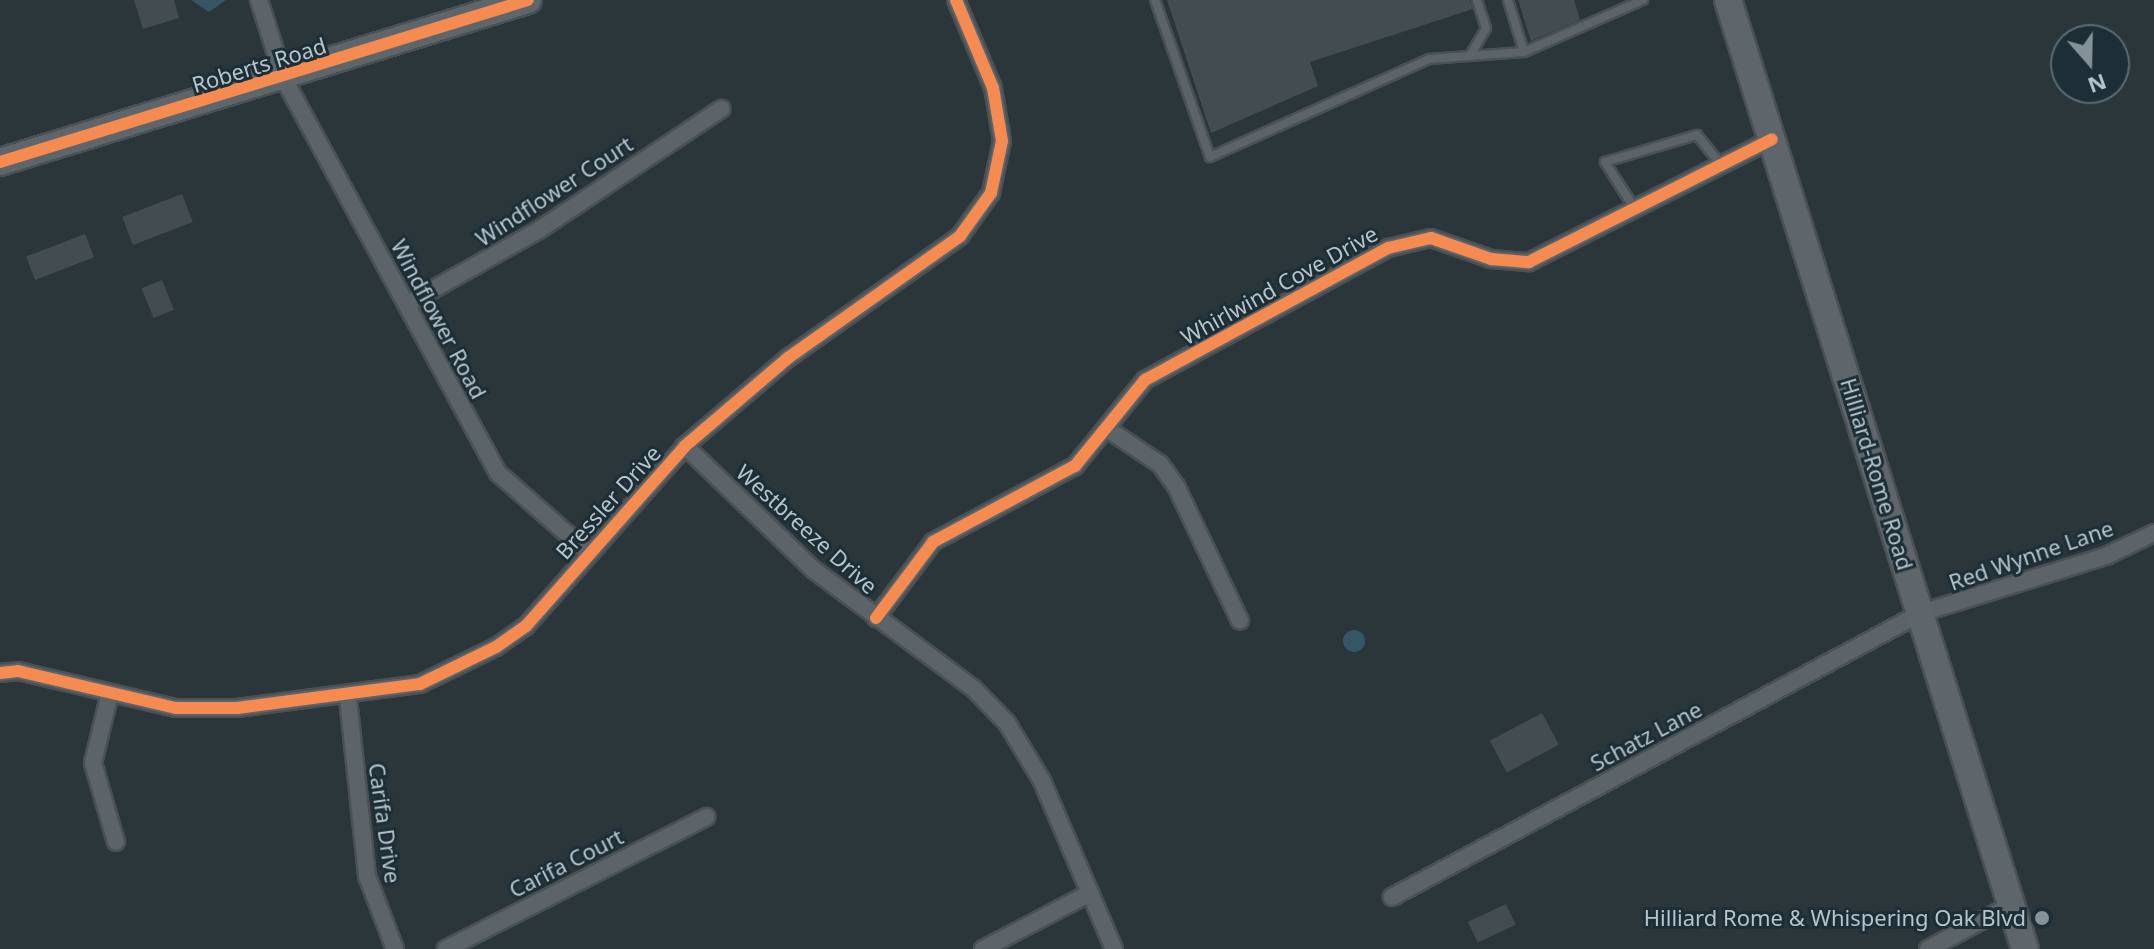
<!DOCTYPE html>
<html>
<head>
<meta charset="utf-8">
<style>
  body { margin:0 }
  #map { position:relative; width:2154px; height:949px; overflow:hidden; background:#2b363b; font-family:"Noto Sans",sans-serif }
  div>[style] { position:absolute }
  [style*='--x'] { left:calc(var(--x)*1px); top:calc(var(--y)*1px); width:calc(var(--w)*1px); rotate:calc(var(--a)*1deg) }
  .water>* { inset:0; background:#365666 }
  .round { border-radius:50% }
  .building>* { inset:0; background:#434d51; transform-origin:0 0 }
  .roads { filter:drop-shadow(2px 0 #4a5155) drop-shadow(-2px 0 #4a5155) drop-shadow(0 2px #4a5155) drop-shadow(0 -2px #4a5155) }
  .lane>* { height:8px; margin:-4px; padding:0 4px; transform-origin:4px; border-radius:4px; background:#5c6469 }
  .street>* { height:16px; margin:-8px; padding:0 8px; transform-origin:8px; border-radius:8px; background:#5c6469 }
  .primary>* { height:26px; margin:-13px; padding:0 13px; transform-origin:13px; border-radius:13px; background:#5e666b }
  .cycleway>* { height:12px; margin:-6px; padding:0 6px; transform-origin:6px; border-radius:6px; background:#f68b52 }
  .dots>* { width:22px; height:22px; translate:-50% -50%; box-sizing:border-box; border:4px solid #1d2e37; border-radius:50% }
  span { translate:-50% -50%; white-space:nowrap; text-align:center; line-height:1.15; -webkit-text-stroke:6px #1d2e37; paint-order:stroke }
  .street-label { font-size:22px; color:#b6c4cc }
  .poi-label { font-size:22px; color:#b6c4cc }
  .right { translate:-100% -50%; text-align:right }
  .north { position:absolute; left:2050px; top:24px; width:80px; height:80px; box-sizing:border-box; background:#1d2e37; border:2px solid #5a6a73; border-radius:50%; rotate:160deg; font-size:22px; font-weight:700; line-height:32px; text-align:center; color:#b6c4cc }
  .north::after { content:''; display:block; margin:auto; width:28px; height:36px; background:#859299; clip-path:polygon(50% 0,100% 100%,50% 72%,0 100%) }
</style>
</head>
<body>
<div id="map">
  <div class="water">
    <div style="clip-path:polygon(191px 0,226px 0,209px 12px)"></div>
    <div class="round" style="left:1343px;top:630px;width:22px;height:22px"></div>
  </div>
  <div class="building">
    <div style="clip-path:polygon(134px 0,174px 0,179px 18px,143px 29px)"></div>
    <div style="clip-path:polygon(1167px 0,1470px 0,1473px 9px,1310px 62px,1318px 86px,1211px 133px)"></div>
    <div style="clip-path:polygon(1518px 0,1574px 0,1580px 20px,1531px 41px)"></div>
    <div style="left:182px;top:194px;width:30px;height:64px;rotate:69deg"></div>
    <div style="left:85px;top:234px;width:25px;height:63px;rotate:69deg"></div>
    <div style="left:162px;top:280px;width:32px;height:22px;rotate:68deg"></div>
    <div style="left:1542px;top:713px;width:36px;height:59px;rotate:62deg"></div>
    <div style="left:1506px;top:904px;width:23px;height:42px;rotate:65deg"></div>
  </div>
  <div class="roads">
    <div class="lane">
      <div style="--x:1155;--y:0;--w:166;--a:70.7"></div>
      <div style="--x:1210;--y:157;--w:240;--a:-24.1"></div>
      <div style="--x:1429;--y:59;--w:95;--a:-4.2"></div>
      <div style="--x:1524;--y:52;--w:130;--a:-23.6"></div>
      <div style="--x:1508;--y:0;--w:54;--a:72.9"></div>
      <div style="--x:1470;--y:56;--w:32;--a:-60"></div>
      <div style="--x:1486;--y:28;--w:29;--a:-108"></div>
      <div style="--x:1635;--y:209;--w:56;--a:-122.6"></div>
      <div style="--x:1605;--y:162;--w:96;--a:-16.4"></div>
      <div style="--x:1697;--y:135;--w:38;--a:51"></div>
    </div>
    <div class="street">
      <div style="--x:259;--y:0;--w:83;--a:72.4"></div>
      <div style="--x:284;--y:79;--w:448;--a:61.5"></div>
      <div style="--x:498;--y:473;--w:121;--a:41.3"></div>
      <div style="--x:407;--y:304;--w:151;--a:-29.3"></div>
      <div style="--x:539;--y:230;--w:219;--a:-33.6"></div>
      <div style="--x:1106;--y:428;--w:65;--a:33.7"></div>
      <div style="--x:1160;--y:464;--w:27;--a:54"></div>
      <div style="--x:1176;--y:486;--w:149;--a:64.6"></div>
      <div style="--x:685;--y:446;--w:179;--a:43.9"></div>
      <div style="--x:814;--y:570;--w:198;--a:36.6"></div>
      <div style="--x:973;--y:688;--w:49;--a:45.8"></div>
      <div style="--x:1007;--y:723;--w:68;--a:58.9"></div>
      <div style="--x:1042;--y:781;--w:183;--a:66.8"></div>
      <div style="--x:876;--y:618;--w:95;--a:-53.1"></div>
      <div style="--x:933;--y:542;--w:161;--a:-28.2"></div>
      <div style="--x:1075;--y:466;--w:111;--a:-50.9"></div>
      <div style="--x:1145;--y:380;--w:277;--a:-28.5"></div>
      <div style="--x:1388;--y:248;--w:44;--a:-13.1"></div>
      <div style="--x:1431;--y:238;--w:64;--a:19.3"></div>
      <div style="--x:1491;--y:259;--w:38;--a:5"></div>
      <div style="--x:1529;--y:262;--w:272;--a:-26.8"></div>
      <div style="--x:0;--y:673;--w:18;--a:-6"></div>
      <div style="--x:18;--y:671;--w:162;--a:13.2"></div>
      <div style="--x:176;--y:708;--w:61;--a:0"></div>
      <div style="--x:237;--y:708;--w:185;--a:-7.5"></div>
      <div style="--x:420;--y:684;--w:85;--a:-26"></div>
      <div style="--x:496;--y:647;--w:37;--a:-35"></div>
      <div style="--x:526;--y:626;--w:240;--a:-48.5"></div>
      <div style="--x:685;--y:446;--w:135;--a:-40.5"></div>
      <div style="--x:788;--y:358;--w:211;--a:-35.3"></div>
      <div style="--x:960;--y:236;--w:53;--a:-54.2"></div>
      <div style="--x:991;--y:193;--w:53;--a:-78.1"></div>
      <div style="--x:1002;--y:141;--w:54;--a:-99.6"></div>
      <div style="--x:993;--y:88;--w:95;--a:-112.8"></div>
      <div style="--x:110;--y:693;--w:72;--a:103.7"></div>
      <div style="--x:93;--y:763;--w:82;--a:73.8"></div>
      <div style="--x:348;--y:698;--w:179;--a:83.9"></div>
      <div style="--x:367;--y:876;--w:78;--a:69"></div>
      <div style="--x:1392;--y:897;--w:600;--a:-28.23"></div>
      <div style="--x:1921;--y:613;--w:194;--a:-17.1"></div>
      <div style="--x:2106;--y:556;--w:53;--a:-25.6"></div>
      <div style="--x:446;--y:949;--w:292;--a:-26.9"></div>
      <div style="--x:983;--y:949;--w:121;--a:-27.6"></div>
      <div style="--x:1928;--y:949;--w:94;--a:-27.9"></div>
    </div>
    <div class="primary">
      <div style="--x:1728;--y:0;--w:994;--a:72.62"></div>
      <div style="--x:0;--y:162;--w:552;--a:-17.06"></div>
    </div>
  </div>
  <div class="cycleway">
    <div style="--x:0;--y:162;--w:552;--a:-17.06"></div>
    <div style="--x:876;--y:618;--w:95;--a:-53.1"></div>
    <div style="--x:933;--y:542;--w:161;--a:-28.2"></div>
    <div style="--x:1075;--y:466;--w:111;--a:-50.9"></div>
    <div style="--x:1145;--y:380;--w:277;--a:-28.5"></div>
    <div style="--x:1388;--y:248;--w:44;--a:-13.1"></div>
    <div style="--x:1431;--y:238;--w:64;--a:19.3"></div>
    <div style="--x:1491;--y:259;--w:38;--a:5"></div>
    <div style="--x:1529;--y:262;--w:272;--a:-26.8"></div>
    <div style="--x:0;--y:673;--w:18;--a:-6"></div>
    <div style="--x:18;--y:671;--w:162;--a:13.2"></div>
    <div style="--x:176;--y:708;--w:61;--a:0"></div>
    <div style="--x:237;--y:708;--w:185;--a:-7.5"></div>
    <div style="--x:420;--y:684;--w:85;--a:-26"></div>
    <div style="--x:496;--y:647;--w:37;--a:-35"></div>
    <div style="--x:526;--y:626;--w:240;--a:-48.5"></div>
    <div style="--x:685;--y:446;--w:135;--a:-40.5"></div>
    <div style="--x:788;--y:358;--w:211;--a:-35.3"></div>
    <div style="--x:960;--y:236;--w:53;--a:-54.2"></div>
    <div style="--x:991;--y:193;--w:53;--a:-78.1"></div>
    <div style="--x:1002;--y:141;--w:54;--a:-99.6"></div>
    <div style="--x:993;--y:88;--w:95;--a:-112.8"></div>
  </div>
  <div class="dots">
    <div style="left:2042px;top:918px;background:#859299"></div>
  </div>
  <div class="street-label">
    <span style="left:259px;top:65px;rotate:-17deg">Roberts Road</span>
    <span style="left:554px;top:191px;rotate:-33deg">Windflower Court</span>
    <span style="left:1279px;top:285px;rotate:-29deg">Whirlwind Cove Drive</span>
    <span style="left:439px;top:319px;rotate:62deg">Windflower Road</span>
    <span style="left:1877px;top:474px;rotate:73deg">Hilliard-Rome Road</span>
    <span style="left:608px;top:502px;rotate:-48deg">Bressler Drive</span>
    <span style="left:807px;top:529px;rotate:42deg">Westbreeze Drive</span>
    <span style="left:2031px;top:555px;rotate:-19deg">Red Wynne Lane</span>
    <span style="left:1646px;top:736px;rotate:-28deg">Schatz Lane</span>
    <span style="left:385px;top:823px;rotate:82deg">Carifa Drive</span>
    <span style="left:566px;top:863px;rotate:-27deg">Carifa Court</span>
  </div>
  <div class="poi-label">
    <span class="right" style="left:2026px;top:918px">Hilliard Rome &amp; Whispering Oak Blvd</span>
  </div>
  <div class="north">N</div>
</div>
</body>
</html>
